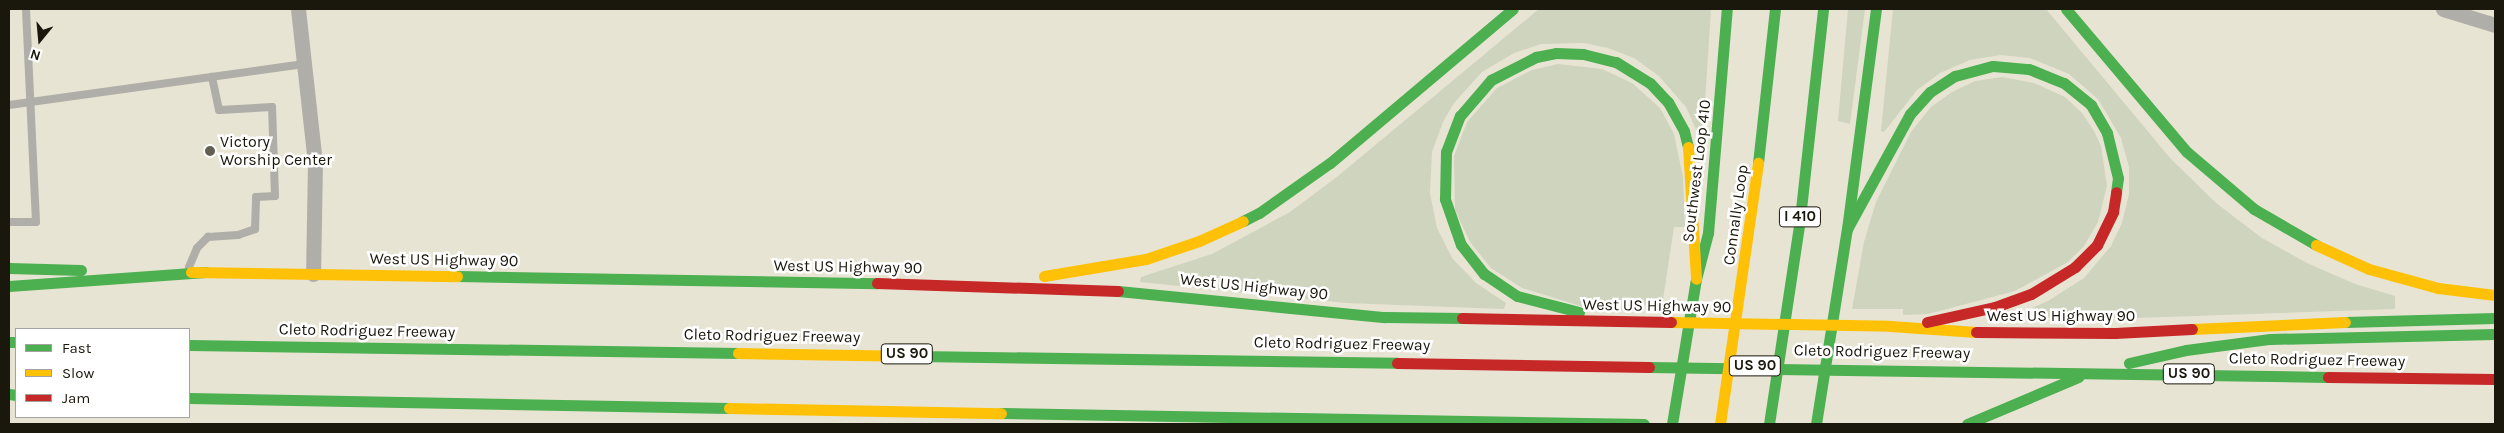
<!DOCTYPE html>
<html>
<head>
<meta charset="utf-8">
<style>
  body { margin:0 }
  #map { position:relative; width:2504px; height:433px; overflow:hidden; background:#e8e4d3; font-family:Karla,sans-serif }
  div>[style] { position:absolute }
  [style*='--x'] { left:calc(var(--x)*1px); top:calc(var(--y)*1px); width:calc(var(--w)*1px); rotate:calc(var(--a)*1deg) }
  .green>* { inset:0; background:#ced4be }
  .lane>* { height:8px; margin:-4px; padding:0 4px; transform-origin:4px; border-radius:4px; background:#afaea8 }
  .street>* { height:15px; margin:-7.5px; padding:0 7.5px; transform-origin:7.5px; border-radius:7.5px; background:#afaea8 }
  .fast>* { height:11px; margin:-5.5px; padding:0 5.5px; transform-origin:5.5px; border-radius:5.5px; background:#4caf50 }
  .slow>* { height:11px; margin:-5.5px; padding:0 5.5px; transform-origin:5.5px; border-radius:5.5px; background:#ffc107 }
  .jam>* { height:11px; margin:-5.5px; padding:0 5.5px; transform-origin:5.5px; border-radius:5.5px; background:#c62828 }
  .dots>* { width:14px; height:14px; translate:-50% -50%; box-sizing:border-box; border:2px solid #fff; border-radius:50% }
  span { translate:-50% -50%; white-space:nowrap; text-align:center; line-height:1.15; -webkit-text-stroke:5px #fff; paint-order:stroke }
  .shield-label span { padding:1px 4px; background:#fff; border:1px solid; border-radius:4px; -webkit-text-stroke-width:0 }
  .shield-label { font-size:15px; color:#1a170c; font-weight:700 }
  .poi-label { font-size:16px; color:#1a170c }
  .left { translate:0 -50%; text-align:left }
  .street-label { font-size:16px; color:#1a170c }
  .frame { position:absolute; inset:0; border:10px solid #1a170c; pointer-events:none }
  .legend { position:absolute; left:15px; top:328px; width:175px; height:90px; box-sizing:border-box; background:#fff; border:1px solid #a3a29e; margin:0; padding:6px 9px; list-style:none; font-size:15px; color:#1a170c }
  .legend li { display:flex; align-items:center; gap:10px; height:25px }
  .legend b { width:25px; border:1px solid #a3a29e }
  .north { position:absolute; left:15px; top:15px; width:50px; height:50px; -webkit-text-stroke:4px #fff; paint-order:stroke; rotate:197deg; font-size:14px; font-weight:700; line-height:20px; text-align:center; color:#1a170c }
  .north::after { content:''; display:block; margin:auto; width:18px; height:22px; background:#1a170c; clip-path:polygon(50% 0,100% 100%,50% 72%,0 100%) }
</style>
</head>
<body>
<div id="map">
  <div class="green">
    <div style="clip-path:polygon(1539px 9px,1711px 9px,1703px 133px,1697px 132px,1686px 107px,1659px 76px,1634px 58px,1608px 48px,1584px 43px,1541px 44px,1514px 53px,1482px 72px,1454px 103px,1443px 122px,1432px 152px,1430px 193px,1437px 228px,1452px 258px,1476px 283px,1506px 303px,1504px 309px,1346px 303px,1140px 282px,1141px 277px,1212px 254px,1290px 212px,1338px 176px)"></div>
    <div style="clip-path:polygon(1848px 9px,1865px 9px,1850px 124px,1838px 121px)"></div>
    <div style="clip-path:polygon(1893px 9px,2046px 9px,2170px 158px,2216px 203px,2262px 238px,2307px 263px,2355px 284px,2395px 296px,2395px 309px,2136px 318px,2024px 317px,2023px 312px,2048px 301px,2084px 278px,2111px 246px,2122px 223px,2129px 194px,2129px 167px,2121px 138px,2098px 99px,2069px 74px,2030px 58px,2001px 55px,1970px 60px,1940px 73px,1917px 90px,1884px 132px,1881px 131px)"></div>
    <div style="clip-path:polygon(1558px 64px,1602px 69px,1632px 83px,1660px 108px,1674px 134px,1683px 177px,1685px 227px,1674px 227px,1662px 306px,1626px 304px,1625px 311px,1584px 307px,1522px 288px,1491px 268px,1470px 242px,1455px 210px,1454px 156px,1467px 122px,1497px 88px,1532px 70px)"></div>
    <div style="clip-path:polygon(2002px 77px,2034px 83px,2065px 97px,2082px 113px,2094px 131px,2101px 146px,2107px 186px,2098px 222px,2084px 246px,2068px 262px,2015px 291px,1928px 314px,1903px 315px,1903px 309px,1852px 309px,1864px 242px,1876px 202px,1911px 132px,1931px 107px,1952px 92px,1975px 81px)"></div>
  </div>
  <div class="lane">
    <div style="--x:9;--y:105;--w:298;--a:-7.9"></div>
    <div style="--x:9;--y:222;--w:27;--a:0"></div>
    <div style="--x:36;--y:222;--w:213;--a:-92.7"></div>
    <div style="--x:189;--y:267;--w:21;--a:-67"></div>
    <div style="--x:197;--y:248;--w:16;--a:-45"></div>
    <div style="--x:208;--y:237;--w:30;--a:-4"></div>
    <div style="--x:238;--y:235;--w:18;--a:-19"></div>
    <div style="--x:255;--y:229;--w:32;--a:-88"></div>
    <div style="--x:256;--y:197;--w:19;--a:-3"></div>
    <div style="--x:275;--y:196;--w:89;--a:-91.9"></div>
    <div style="--x:272;--y:107;--w:53;--a:176.8"></div>
    <div style="--x:219;--y:110;--w:34;--a:-102"></div>
  </div>
  <div class="street">
    <div style="--x:298;--y:9;--w:154;--a:83.7"></div>
    <div style="--x:315;--y:162;--w:112;--a:91"></div>
    <div style="--x:2443;--y:9;--w:54;--a:17.1"></div>
  </div>
  <div class="fast">
    <div style="--x:2066;--y:9;--w:187;--a:49.8"></div>
    <div style="--x:2187;--y:152;--w:88;--a:40.4"></div>
    <div style="--x:2254;--y:209;--w:72;--a:30.1"></div>
    <div style="--x:1758;--y:163;--w:155;--a:-83.7"></div>
    <div style="--x:1243;--y:221;--w:18;--a:-27"></div>
    <div style="--x:1259;--y:213;--w:87;--a:-35.2"></div>
    <div style="--x:1330;--y:163;--w:239;--a:-40.1"></div>
    <div style="--x:1847;--y:229;--w:131;--a:-61.3"></div>
    <div style="--x:1910;--y:114;--w:30;--a:-48"></div>
    <div style="--x:1930;--y:92;--w:30;--a:-33"></div>
    <div style="--x:1955;--y:76;--w:39;--a:-15"></div>
    <div style="--x:1993;--y:66;--w:36;--a:5"></div>
    <div style="--x:2029;--y:69;--w:38;--a:22"></div>
    <div style="--x:2064;--y:83;--w:35;--a:39"></div>
    <div style="--x:2091;--y:105;--w:32;--a:60"></div>
    <div style="--x:2107;--y:133;--w:46;--a:76.3"></div>
    <div style="--x:2118;--y:178;--w:14;--a:98"></div>
    <div style="--x:9;--y:268;--w:72;--a:1.6"></div>
    <div style="--x:457;--y:276;--w:420;--a:1"></div>
    <div style="--x:9;--y:286;--w:197;--a:-4.1"></div>
    <div style="--x:1118;--y:291;--w:268;--a:5.6"></div>
    <div style="--x:1385;--y:317;--w:77;--a:0.7"></div>
    <div style="--x:1579;--y:312;--w:64;--a:-165.5"></div>
    <div style="--x:1517;--y:296;--w:40;--a:-146"></div>
    <div style="--x:1484;--y:274;--w:37;--a:-128"></div>
    <div style="--x:1461;--y:245;--w:49;--a:-109.2"></div>
    <div style="--x:1445;--y:199;--w:47;--a:-88.8"></div>
    <div style="--x:1446;--y:152;--w:39;--a:-69"></div>
    <div style="--x:1460;--y:116;--w:48;--a:-49.3"></div>
    <div style="--x:1491;--y:80;--w:51;--a:-27.1"></div>
    <div style="--x:1536;--y:57;--w:20;--a:-11"></div>
    <div style="--x:1556;--y:53;--w:27;--a:2"></div>
    <div style="--x:1583;--y:54;--w:34;--a:14"></div>
    <div style="--x:1616;--y:62;--w:40;--a:32"></div>
    <div style="--x:1650;--y:83;--w:26;--a:47"></div>
    <div style="--x:1668;--y:102;--w:33;--a:61"></div>
    <div style="--x:1684;--y:131;--w:16;--a:76"></div>
    <div style="--x:2345;--y:322;--w:150;--a:-1.5"></div>
    <div style="--x:9;--y:342;--w:7;--a:0"></div>
    <div style="--x:189;--y:345;--w:549;--a:0.83"></div>
    <div style="--x:917;--y:356;--w:480;--a:0.8"></div>
    <div style="--x:2129;--y:363;--w:58;--a:-12.8"></div>
    <div style="--x:2186;--y:350;--w:85;--a:-7.5"></div>
    <div style="--x:2270;--y:339;--w:225;--a:-1.3"></div>
    <div style="--x:1649;--y:367;--w:679;--a:0.84"></div>
    <div style="--x:9;--y:394;--w:7;--a:8"></div>
    <div style="--x:189;--y:398;--w:540;--a:1.06"></div>
    <div style="--x:1001;--y:413;--w:643;--a:0.98"></div>
    <div style="--x:1672;--y:424;--w:147;--a:-80.6"></div>
    <div style="--x:1696;--y:279;--w:48;--a:-75.4"></div>
    <div style="--x:1708;--y:233;--w:225;--a:-85.2"></div>
    <div style="--x:1769;--y:424;--w:208;--a:-81.4"></div>
    <div style="--x:1800;--y:218;--w:210;--a:-83.7"></div>
    <div style="--x:1816;--y:424;--w:197;--a:-81"></div>
    <div style="--x:1847;--y:229;--w:222;--a:-82.5"></div>
    <div style="--x:1967;--y:424;--w:121;--a:-22.9"></div>
  </div>
  <div class="slow">
    <div style="--x:1688;--y:147;--w:132;--a:86.5"></div>
    <div style="--x:2316;--y:245;--w:58;--a:24.4"></div>
    <div style="--x:2369;--y:269;--w:72;--a:15.4"></div>
    <div style="--x:2438;--y:288;--w:57;--a:7"></div>
    <div style="--x:191;--y:272;--w:266;--a:0.9"></div>
    <div style="--x:1044;--y:276;--w:103;--a:-9.5"></div>
    <div style="--x:1146;--y:259;--w:56;--a:-18.8"></div>
    <div style="--x:1199;--y:241;--w:48;--a:-24.4"></div>
    <div style="--x:1671;--y:322;--w:219;--a:1"></div>
    <div style="--x:1890;--y:326;--w:86;--a:4"></div>
    <div style="--x:2192;--y:329;--w:153;--a:-2.6"></div>
    <div style="--x:738;--y:353;--w:179;--a:1"></div>
    <div style="--x:729;--y:408;--w:272;--a:1.1"></div>
    <div style="--x:1720;--y:424;--w:264;--a:-81.7"></div>
  </div>
  <div class="jam">
    <div style="--x:877;--y:283;--w:241;--a:1.9"></div>
    <div style="--x:1462;--y:318;--w:209;--a:1.1"></div>
    <div style="--x:1927;--y:322;--w:70;--a:-12.4"></div>
    <div style="--x:1995;--y:307;--w:38;--a:-20"></div>
    <div style="--x:2031;--y:294;--w:52;--a:-31.5"></div>
    <div style="--x:2075;--y:267;--w:31;--a:-45"></div>
    <div style="--x:2097;--y:245;--w:37;--a:-64"></div>
    <div style="--x:2113;--y:212;--w:20;--a:-81"></div>
    <div style="--x:1976;--y:332;--w:139;--a:0.4"></div>
    <div style="--x:2115;--y:333;--w:77;--a:-3"></div>
    <div style="--x:1397;--y:363;--w:252;--a:0.9"></div>
    <div style="--x:2328;--y:377;--w:167;--a:0.7"></div>
  </div>
  <div class="dots">
    <div style="left:210px;top:151px;background:#625f52"></div>
  </div>
  <div class="shield-label">
    <span style="left:1800px;top:217px">I 410</span>
    <span style="left:907px;top:354px">US 90</span>
    <span style="left:1755px;top:366px">US 90</span>
    <span style="left:2189px;top:374px">US 90</span>
  </div>
  <div class="poi-label">
    <span class="left" style="left:220px;top:151px">Victory<br>Worship Center</span>
  </div>
  <div class="street-label">
    <span style="left:1697px;top:171px;rotate:-83deg">Southwest Loop 410</span>
    <span style="left:1736px;top:215px;rotate:-82deg">Connally Loop</span>
    <span style="left:444px;top:260px;rotate:1deg">West US Highway 90</span>
    <span style="left:848px;top:267px;rotate:1deg">West US Highway 90</span>
    <span style="left:1254px;top:287px;rotate:6deg">West US Highway 90</span>
    <span style="left:1657px;top:306px;rotate:1deg">West US Highway 90</span>
    <span style="left:2061px;top:316px">West US Highway 90</span>
    <span style="left:367px;top:331px;rotate:1deg">Cleto Rodriguez Freeway</span>
    <span style="left:772px;top:336px;rotate:1deg">Cleto Rodriguez Freeway</span>
    <span style="left:1342px;top:344px;rotate:1deg">Cleto Rodriguez Freeway</span>
    <span style="left:1882px;top:352px;rotate:1deg">Cleto Rodriguez Freeway</span>
    <span style="left:2317px;top:360px;rotate:1deg">Cleto Rodriguez Freeway</span>
  </div>
  <div class="frame"></div>
  <ul class="legend">
  <li><b style="height:6px;background:#4caf50"></b>Fast</li>
  <li><b style="height:6px;background:#ffc107"></b>Slow</li>
  <li><b style="height:6px;background:#c62828"></b>Jam</li>
  </ul>
  <div class="north">N</div>
</div>
</body>
</html>
